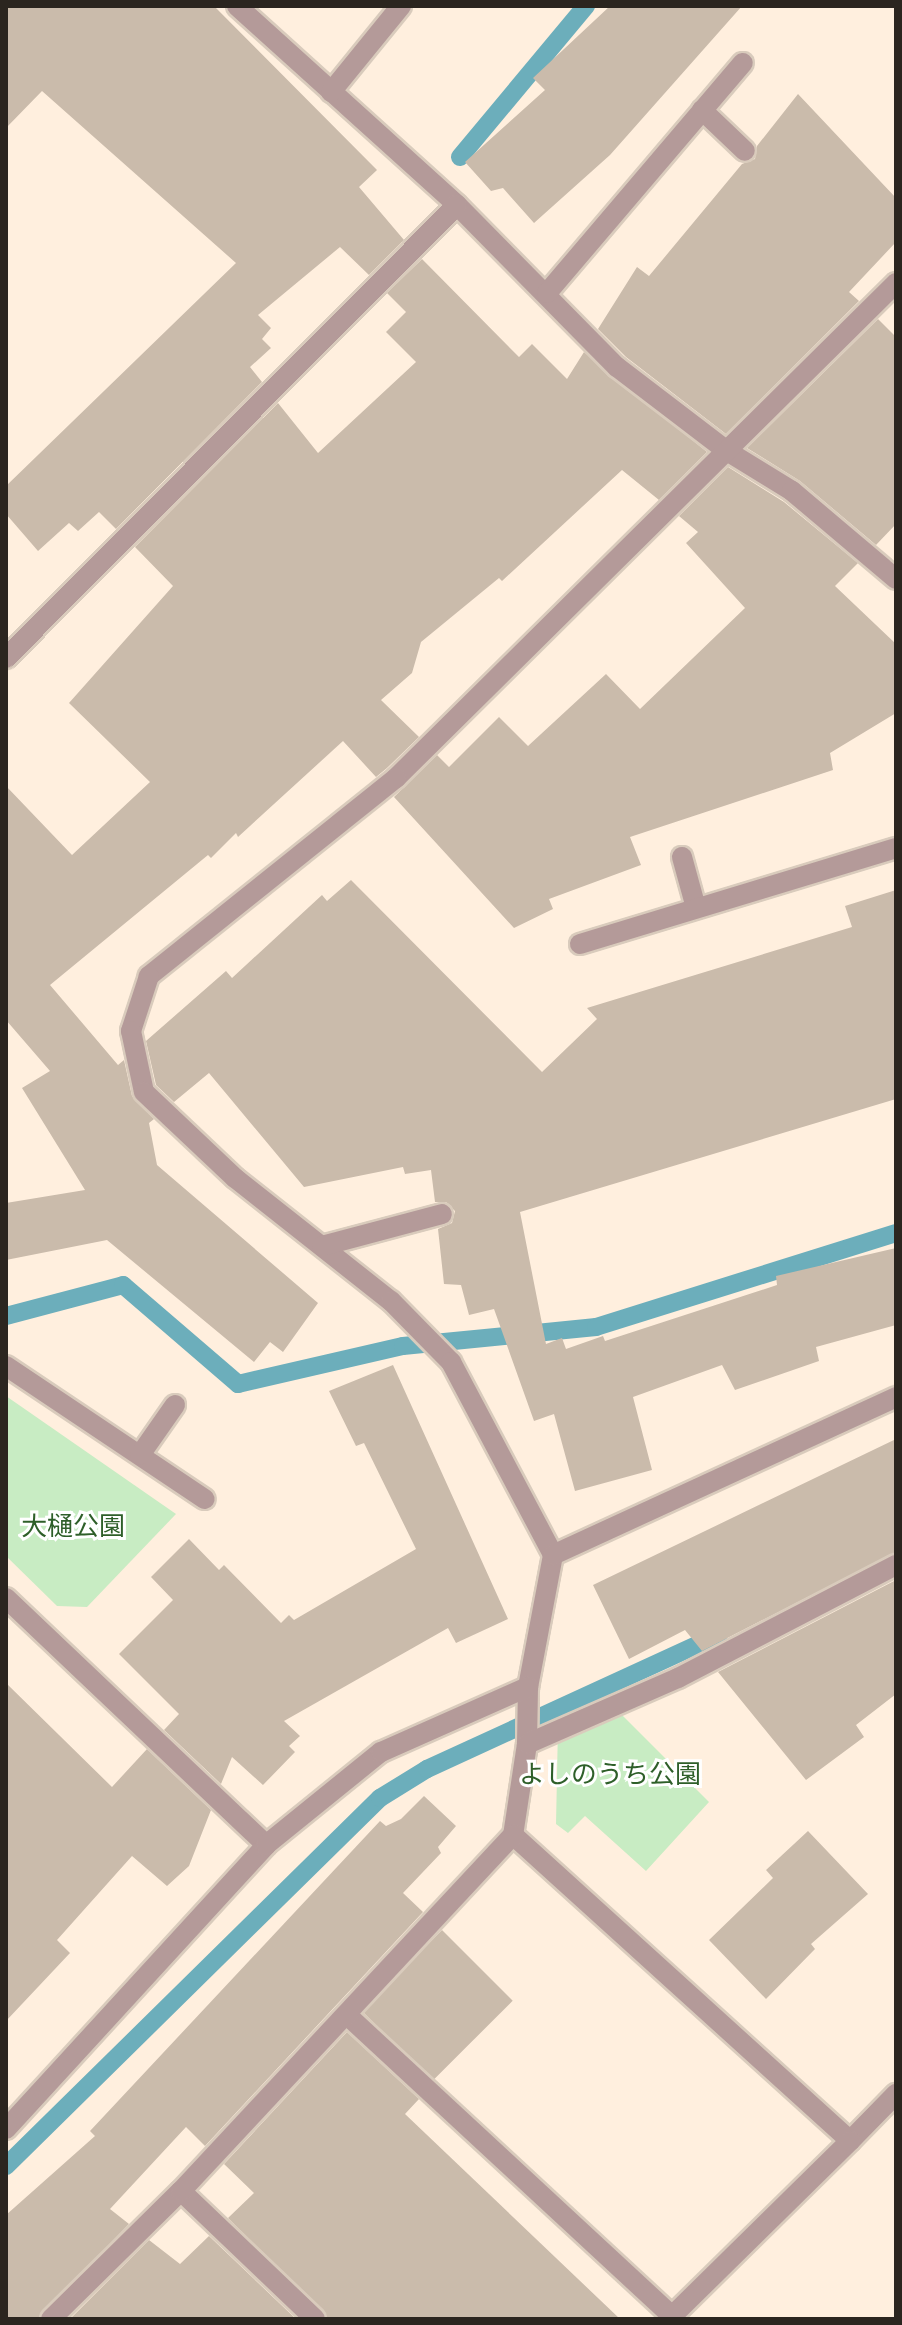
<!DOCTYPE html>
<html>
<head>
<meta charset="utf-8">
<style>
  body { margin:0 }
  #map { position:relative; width:902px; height:2325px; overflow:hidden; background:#ffefde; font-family:"PT Sans","Noto Sans JP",sans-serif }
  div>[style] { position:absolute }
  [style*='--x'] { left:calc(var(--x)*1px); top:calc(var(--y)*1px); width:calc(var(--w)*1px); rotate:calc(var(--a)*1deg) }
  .green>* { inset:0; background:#c8ecc3 }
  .stream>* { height:18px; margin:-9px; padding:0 9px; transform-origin:9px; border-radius:9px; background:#6caebb }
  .building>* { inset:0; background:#cabbab; transform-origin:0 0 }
  .roads { filter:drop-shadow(2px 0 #d9cbbc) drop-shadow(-2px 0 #d9cbbc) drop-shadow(0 2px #d9cbbc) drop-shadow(0 -2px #d9cbbc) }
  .minor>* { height:20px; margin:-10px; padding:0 10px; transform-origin:10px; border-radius:10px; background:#b49a99 }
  span { translate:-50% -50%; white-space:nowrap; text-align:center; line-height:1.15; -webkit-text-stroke:6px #fff; paint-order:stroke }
  .park-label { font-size:26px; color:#2e5f29 }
  .frame { position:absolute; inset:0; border:8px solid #2b251f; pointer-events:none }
</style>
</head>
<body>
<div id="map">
  <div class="green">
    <div style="clip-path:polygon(6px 1396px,176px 1514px,87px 1607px,57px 1606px,6px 1556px)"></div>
    <div style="clip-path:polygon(611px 1704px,709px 1802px,646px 1871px,585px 1816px,568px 1833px,556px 1824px,558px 1726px)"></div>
  </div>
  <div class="stream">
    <div style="--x:460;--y:157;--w:197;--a:-50.2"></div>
    <div style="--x:6;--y:1316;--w:121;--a:-14.8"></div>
    <div style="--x:123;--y:1285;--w:152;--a:40.7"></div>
    <div style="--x:238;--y:1384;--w:169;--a:-13"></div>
    <div style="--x:403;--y:1346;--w:194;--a:-5.6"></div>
    <div style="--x:596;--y:1327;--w:314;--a:-17.4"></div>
    <div style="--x:833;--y:1583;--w:69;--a:-24.7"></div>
    <div style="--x:6;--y:2166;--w:525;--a:-44.54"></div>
    <div style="--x:380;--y:1798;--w:55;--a:-31.7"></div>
    <div style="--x:427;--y:1769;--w:321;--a:-24.7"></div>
  </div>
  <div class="building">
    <div style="clip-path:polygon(6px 6px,214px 6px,377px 170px,359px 187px,404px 240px,369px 275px,340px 247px,258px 315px,271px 328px,262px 339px,271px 348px,250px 367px,262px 382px,116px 529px,99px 512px,78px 531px,69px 523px,38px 551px,6px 514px,6px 486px,236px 263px,42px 91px,6px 128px)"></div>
    <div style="clip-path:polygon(610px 6px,742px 6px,610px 155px,534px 223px,503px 188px,491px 191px,465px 162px,545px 90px,533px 78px)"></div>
    <div style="clip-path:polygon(798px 94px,896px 198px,896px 242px,849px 292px,859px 301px,726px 434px,626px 357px,598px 329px,637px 267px,649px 276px,742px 164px,755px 159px,757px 146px)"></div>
    <div style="clip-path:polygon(422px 259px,519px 357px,532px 344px,567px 379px,584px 352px,707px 452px,659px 500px,622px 470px,502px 581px,499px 578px,421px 642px,412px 673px,381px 700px,419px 737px,387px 768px,376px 777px,343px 741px,238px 837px,236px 833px,211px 858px,208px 855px,50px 985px,118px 1065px,124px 1060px,132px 1096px,154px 1119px,149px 1123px,157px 1165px,318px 1303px,283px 1352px,270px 1342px,254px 1362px,107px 1240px,6px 1260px,6px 1203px,85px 1190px,22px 1088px,50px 1071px,6px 1020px,6px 786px,72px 855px,150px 782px,69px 703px,173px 586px,135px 547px,278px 403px,318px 453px,416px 362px,386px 332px,406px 312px,387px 293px)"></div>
    <div style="clip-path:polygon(878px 319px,896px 337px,896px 524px,876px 545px,800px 481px,747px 448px)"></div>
    <div style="clip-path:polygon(728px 467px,784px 502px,858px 563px,835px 586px,896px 644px,896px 713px,830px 753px,833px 770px,630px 837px,641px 865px,549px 899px,553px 909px,514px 928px,394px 797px,437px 755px,449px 767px,499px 717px,528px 746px,606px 674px,640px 709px,745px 608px,686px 543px,698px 532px,679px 516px)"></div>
    <div style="clip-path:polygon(351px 880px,542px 1072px,597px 1019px,587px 1008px,852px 927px,845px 906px,896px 890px,896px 1099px,520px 1212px,546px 1344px,562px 1338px,566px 1349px,603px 1336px,605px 1341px,777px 1285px,776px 1276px,896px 1248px,896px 1325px,816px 1347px,819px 1361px,735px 1390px,722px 1365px,633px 1397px,652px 1470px,575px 1491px,554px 1414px,534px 1421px,494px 1309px,469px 1315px,461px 1285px,444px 1284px,438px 1229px,452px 1223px,455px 1211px,446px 1202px,435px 1202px,431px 1170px,405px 1174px,403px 1167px,304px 1187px,209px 1073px,174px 1102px,156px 1085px,146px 1041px,226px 971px,232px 978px,322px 895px,327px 901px)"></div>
    <div style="clip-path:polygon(393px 1365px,508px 1619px,456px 1643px,448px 1628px,284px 1721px,300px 1736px,289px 1746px,295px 1752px,263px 1785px,232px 1757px,221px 1784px,164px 1730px,179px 1714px,119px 1654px,173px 1600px,151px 1577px,189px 1539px,219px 1570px,224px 1565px,281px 1623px,289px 1615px,294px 1620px,416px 1549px,364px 1443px,356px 1446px,329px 1391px)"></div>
    <div style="clip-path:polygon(896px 1439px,896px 1552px,702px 1651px,685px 1630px,629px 1659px,593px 1585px)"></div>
    <div style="clip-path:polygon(896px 1580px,896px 1694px,856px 1725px,864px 1737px,806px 1780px,718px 1672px)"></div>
    <div style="clip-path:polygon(6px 1683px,112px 1787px,147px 1749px,211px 1810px,189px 1866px,167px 1886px,132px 1856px,57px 1940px,70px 1953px,6px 2021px)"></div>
    <div style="clip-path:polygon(424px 1796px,456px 1826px,438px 1847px,441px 1853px,403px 1893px,423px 1912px,205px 2146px,186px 2127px,110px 2209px,129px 2224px,38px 2319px,6px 2319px,6px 2215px,95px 2136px,90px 2131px,380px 1821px,386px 1826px,401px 1819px)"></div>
    <div style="clip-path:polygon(808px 1831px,868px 1894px,811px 1944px,815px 1949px,766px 1999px,709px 1940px,773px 1878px,766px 1870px)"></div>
    <div style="left:442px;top:1930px;width:100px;height:114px;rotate:45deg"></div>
    <div style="clip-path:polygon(347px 2032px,419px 2099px,405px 2114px,620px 2319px,328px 2319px,228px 2218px,254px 2193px,224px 2164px)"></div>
    <div style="clip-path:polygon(209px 2236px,296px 2319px,70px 2319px,149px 2240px,180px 2264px)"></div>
  </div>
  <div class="roads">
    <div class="minor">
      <div style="--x:237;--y:6;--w:297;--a:42.1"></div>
      <div style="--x:457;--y:205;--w:228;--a:45.4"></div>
      <div style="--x:617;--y:367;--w:138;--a:37.4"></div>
      <div style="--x:727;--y:451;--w:76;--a:31.6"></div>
      <div style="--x:792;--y:491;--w:136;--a:40.2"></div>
      <div style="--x:331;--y:92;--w:111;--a:-50.9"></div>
      <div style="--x:702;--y:110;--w:59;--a:43.6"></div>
      <div style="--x:896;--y:283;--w:704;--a:135.29"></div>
      <div style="--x:396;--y:778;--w:317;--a:141.3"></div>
      <div style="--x:149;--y:976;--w:58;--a:108.1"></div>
      <div style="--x:131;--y:1031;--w:62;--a:78"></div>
      <div style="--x:144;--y:1092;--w:125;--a:43.4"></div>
      <div style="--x:235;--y:1178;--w:199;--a:38.3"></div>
      <div style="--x:391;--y:1301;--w:86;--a:45.5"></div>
      <div style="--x:451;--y:1362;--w:218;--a:62.1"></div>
      <div style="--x:553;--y:1555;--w:134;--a:100.7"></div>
      <div style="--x:528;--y:1687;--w:57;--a:91"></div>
      <div style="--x:527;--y:1744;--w:92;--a:98.7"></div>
      <div style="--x:513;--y:1835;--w:455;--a:42.2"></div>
      <div style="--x:850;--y:2141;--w:66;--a:-45.6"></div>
      <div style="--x:547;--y:293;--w:302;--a:-49.6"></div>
      <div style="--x:6;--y:658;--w:639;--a:-45.13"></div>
      <div style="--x:682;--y:857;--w:53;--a:74.6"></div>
      <div style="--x:580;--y:944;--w:330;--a:-16.9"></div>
      <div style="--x:322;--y:1246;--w:124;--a:-14.9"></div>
      <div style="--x:6;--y:1366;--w:239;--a:33.8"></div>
      <div style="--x:140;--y:1455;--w:61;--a:-55"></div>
      <div style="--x:553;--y:1555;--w:378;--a:-24.7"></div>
      <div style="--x:6;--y:1598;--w:359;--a:43.5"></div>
      <div style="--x:527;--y:1744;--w:165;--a:-23.6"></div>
      <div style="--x:678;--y:1678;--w:246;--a:-27.4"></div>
      <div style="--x:348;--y:2016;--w:442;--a:42.8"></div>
      <div style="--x:6;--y:2129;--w:385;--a:-47.5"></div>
      <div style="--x:266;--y:1845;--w:148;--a:-39"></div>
      <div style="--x:381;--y:1752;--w:161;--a:-23.9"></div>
      <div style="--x:181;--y:2191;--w:185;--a:43.7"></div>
      <div style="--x:51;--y:2319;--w:182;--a:-44.6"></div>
      <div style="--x:181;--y:2191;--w:487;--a:-47"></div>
      <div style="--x:669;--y:2319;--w:254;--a:-44.5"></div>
    </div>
  </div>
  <div class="park-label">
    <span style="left:73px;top:1526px">大樋公園</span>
    <span style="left:610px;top:1774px">よしのうち公園</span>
  </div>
  <div class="frame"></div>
</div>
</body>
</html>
